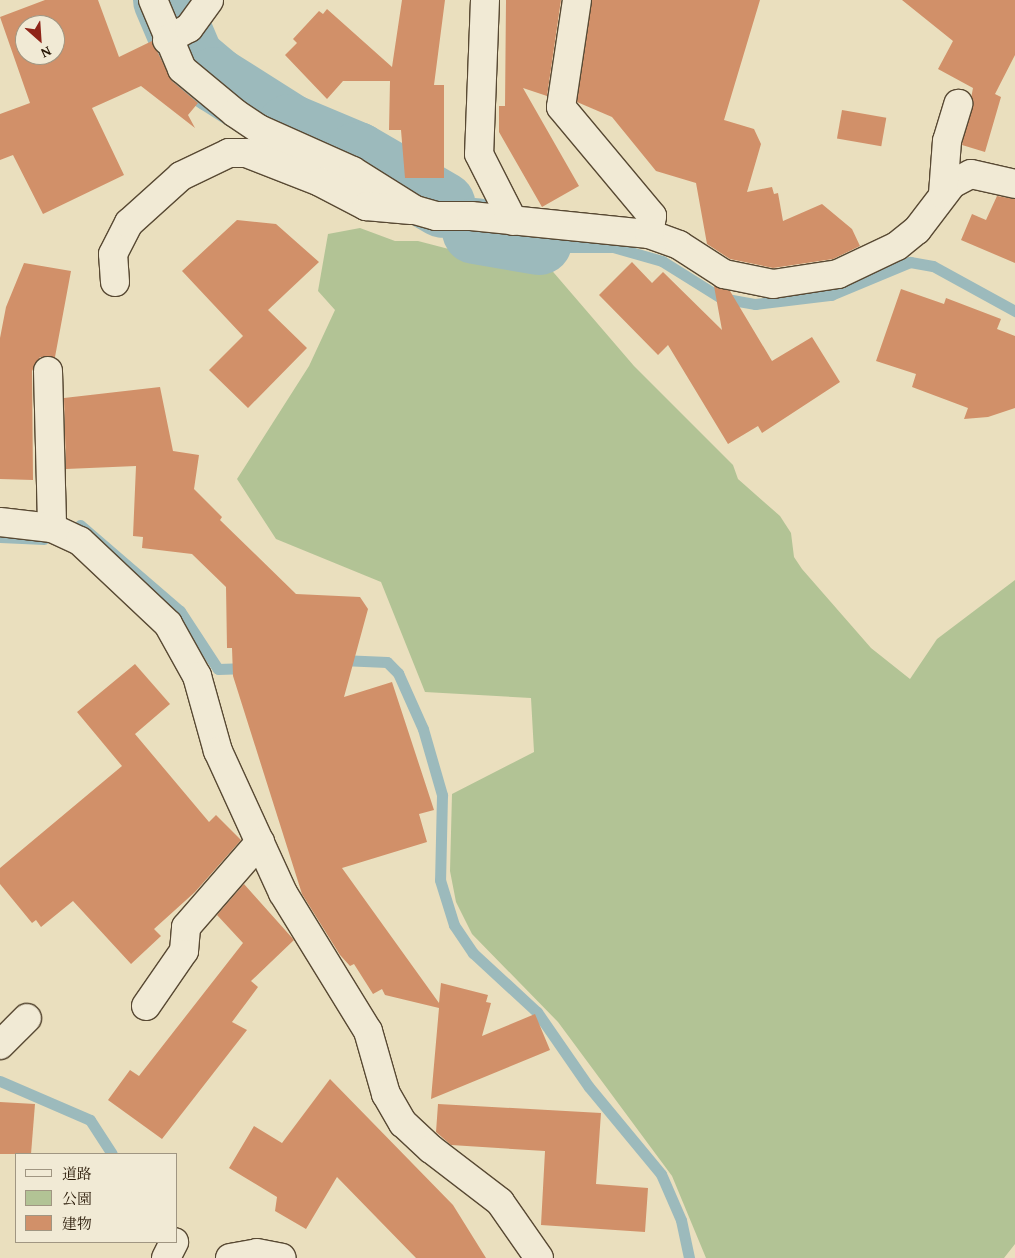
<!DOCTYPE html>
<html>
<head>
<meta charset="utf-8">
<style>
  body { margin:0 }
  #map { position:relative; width:1015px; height:1258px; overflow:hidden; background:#eadfbe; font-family:"Gentium Book Plus","Noto Serif JP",serif }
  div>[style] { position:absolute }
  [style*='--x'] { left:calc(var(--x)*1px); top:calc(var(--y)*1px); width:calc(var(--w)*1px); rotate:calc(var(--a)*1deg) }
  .green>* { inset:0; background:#b2c395 }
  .stream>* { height:11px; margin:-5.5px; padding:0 5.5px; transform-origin:5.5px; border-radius:5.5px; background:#9cbabc }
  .river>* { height:66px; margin:-33px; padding:0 33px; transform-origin:33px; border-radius:33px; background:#9cbabc }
  .building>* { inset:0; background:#d19069; transform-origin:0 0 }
  .roads { filter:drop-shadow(1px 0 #584933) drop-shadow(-1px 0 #584933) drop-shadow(0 1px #584933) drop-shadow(0 -1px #584933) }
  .minor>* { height:28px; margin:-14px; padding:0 14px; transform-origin:14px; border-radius:14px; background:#f1ead5 }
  span { translate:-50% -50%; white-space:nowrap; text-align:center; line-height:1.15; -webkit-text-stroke:4.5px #f1ead5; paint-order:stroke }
  .legend { position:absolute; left:15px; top:1153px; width:162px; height:90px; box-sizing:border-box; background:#f1ead5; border:1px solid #a09682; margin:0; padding:6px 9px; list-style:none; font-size:15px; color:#271705 }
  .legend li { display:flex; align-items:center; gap:10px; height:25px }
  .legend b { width:25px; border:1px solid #a09682 }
  .north { position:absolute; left:15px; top:15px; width:50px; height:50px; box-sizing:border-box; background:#f1ead5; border:1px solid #a09682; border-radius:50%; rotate:154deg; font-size:14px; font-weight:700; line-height:20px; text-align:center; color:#271705 }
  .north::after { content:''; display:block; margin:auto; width:18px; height:22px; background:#8f2418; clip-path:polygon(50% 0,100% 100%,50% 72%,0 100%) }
</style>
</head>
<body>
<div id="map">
  <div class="green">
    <div style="clip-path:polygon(360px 228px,395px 241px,418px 241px,468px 254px,490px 249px,542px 259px,634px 366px,733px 465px,738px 479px,780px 516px,791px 533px,794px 557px,802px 569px,871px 648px,910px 679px,937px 639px,1015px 580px,1015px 1244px,1004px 1258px,706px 1258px,672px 1176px,558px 1022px,472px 934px,456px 902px,450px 871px,452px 794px,534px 752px,531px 698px,425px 692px,381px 582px,276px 539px,237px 479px,309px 366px,335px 310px,318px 291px,328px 234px)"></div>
  </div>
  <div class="stream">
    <div style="--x:539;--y:242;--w:23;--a:13"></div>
    <div style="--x:561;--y:247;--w:52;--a:0"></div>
    <div style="--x:613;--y:247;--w:51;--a:15.9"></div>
    <div style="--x:662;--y:261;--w:70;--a:32.1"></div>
    <div style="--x:721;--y:298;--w:35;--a:10"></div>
    <div style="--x:755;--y:304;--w:77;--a:-6.8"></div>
    <div style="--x:831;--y:295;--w:86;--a:-22.7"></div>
    <div style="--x:910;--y:262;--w:23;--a:10"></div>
    <div style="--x:933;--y:266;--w:94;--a:28.8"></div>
    <div style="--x:80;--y:525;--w:132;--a:40.7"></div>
    <div style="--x:180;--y:611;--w:69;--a:56.8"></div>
    <div style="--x:218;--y:669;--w:30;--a:-2"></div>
    <div style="--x:0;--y:537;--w:44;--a:2.6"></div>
    <div style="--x:341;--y:660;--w:46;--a:2.5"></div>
    <div style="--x:387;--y:662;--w:16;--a:45"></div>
    <div style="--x:398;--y:673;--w:61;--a:65.9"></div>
    <div style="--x:423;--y:729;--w:69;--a:73.9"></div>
    <div style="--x:442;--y:795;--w:85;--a:91.3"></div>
    <div style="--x:440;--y:880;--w:47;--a:72.7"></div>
    <div style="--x:454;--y:925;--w:34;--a:56"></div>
    <div style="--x:473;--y:953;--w:87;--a:42.7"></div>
    <div style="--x:537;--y:1012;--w:91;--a:55.3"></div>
    <div style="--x:589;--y:1087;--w:113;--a:50.4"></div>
    <div style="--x:661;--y:1174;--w:50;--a:66.5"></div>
    <div style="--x:681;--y:1220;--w:39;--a:78"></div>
    <div style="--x:0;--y:1081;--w:98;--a:23.4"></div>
    <div style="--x:90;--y:1120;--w:40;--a:57.1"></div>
  </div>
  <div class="river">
    <div style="--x:166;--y:0;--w:64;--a:67"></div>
    <div style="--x:191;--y:59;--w:33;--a:40"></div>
    <div style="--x:216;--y:80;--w:88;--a:32.4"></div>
    <div style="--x:290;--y:127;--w:73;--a:22.7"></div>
    <div style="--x:357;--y:155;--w:99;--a:30.2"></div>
    <div style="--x:475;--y:231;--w:65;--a:9.8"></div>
  </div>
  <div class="building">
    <div style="clip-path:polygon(evenodd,45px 0,98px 0,119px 57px,152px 41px,172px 81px,198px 103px,188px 115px,195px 128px,141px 86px,92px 108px,124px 175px,43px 214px,13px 155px,0 160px,0 114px,30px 103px,0 17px,45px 0,25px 25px,55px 25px,55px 55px,25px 55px,25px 25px)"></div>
    <div style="clip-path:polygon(402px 0,445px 0,434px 85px,444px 85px,444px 178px,405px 178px,401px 130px,389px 130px,390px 81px,343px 81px,327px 99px,285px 55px,297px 43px,293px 39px,319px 11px,323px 14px,327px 9px,392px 67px)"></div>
    <div style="clip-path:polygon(506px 0,561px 0,547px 96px,523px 88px,579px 186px,542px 207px,499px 132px,499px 106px,505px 106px)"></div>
    <div style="clip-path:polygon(592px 0,760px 0,724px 120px,754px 129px,761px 144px,747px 192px,772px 187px,774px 194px,778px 193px,783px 221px,822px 204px,852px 229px,860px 246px,833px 259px,773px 268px,730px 259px,707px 244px,696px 183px,656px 171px,612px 117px,577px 102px)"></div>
    <div style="clip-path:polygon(902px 0,1015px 0,1015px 55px,995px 94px,1001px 97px,985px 152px,962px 145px,973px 88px,938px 69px,953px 41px)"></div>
    <div style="left:842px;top:110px;width:45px;height:29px;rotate:10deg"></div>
    <div style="clip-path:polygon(997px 196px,1015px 199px,1015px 263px,961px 240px,972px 214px,986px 220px)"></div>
    <div style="clip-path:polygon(237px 220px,276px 224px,319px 262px,268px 310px,307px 348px,248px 408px,209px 370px,243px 336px,182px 271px)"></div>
    <div style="clip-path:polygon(632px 262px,652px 283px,663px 272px,722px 330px,714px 286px,730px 291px,772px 361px,812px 337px,840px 382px,762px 433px,758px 426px,728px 444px,668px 345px,658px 355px,599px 295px)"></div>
    <div style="clip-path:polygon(24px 263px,71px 271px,55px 357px,40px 357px,32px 371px,33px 480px,0 479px,0 338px,6px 307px)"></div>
    <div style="clip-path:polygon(901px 289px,944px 304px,946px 298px,1001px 319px,997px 329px,1015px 336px,1015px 408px,988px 417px,964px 419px,968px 408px,912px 387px,916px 374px,876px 361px)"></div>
    <div style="clip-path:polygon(160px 387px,173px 451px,199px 455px,194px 489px,222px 517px,220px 520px,296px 594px,360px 597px,368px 609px,344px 697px,392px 682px,434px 810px,419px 814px,427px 842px,342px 868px,439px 1003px,441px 983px,488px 995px,486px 1002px,491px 1003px,482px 1036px,535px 1014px,550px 1050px,431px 1099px,439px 1008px,385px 995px,382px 989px,373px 994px,354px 964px,350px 966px,340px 955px,302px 894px,233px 676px,232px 648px,227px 648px,226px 587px,192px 554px,142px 548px,143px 537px,133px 536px,136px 466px,66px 469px,64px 398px)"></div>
    <div style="clip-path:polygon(135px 664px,170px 704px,135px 734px,209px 822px,216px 815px,241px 840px,195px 892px,154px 929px,161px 936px,131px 964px,73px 901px,41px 927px,36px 920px,32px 923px,0 884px,0 868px,122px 766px,77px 712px)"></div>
    <div style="clip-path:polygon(244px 884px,294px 940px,251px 981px,258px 987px,232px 1022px,247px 1030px,162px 1139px,108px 1100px,130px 1070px,139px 1076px,243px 943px,217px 915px)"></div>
    <div style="clip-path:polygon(330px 1079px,453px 1205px,486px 1258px,416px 1258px,337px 1177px,306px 1229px,275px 1211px,277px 1197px,229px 1168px,254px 1126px,282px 1143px)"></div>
    <div style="clip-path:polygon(0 1102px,35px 1104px,31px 1154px,0 1154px)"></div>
    <div style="clip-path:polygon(438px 1104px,601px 1113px,596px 1184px,648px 1188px,645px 1232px,541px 1225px,545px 1151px,451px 1145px,436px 1132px)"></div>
  </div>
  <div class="roads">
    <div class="minor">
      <div style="--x:153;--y:0;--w:75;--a:67.2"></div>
      <div style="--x:182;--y:69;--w:69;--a:39.7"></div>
      <div style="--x:235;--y:113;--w:29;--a:34"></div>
      <div style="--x:259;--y:129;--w:103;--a:24.1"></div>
      <div style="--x:353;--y:171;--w:73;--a:32.2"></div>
      <div style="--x:415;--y:210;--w:22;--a:16"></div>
      <div style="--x:436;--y:216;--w:35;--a:0"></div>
      <div style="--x:471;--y:216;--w:179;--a:5.8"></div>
      <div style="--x:649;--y:234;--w:32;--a:20"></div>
      <div style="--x:679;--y:245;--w:54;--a:32.8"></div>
      <div style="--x:724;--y:274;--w:50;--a:11.5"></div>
      <div style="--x:773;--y:284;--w:66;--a:-8.7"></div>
      <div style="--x:838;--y:274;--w:65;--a:-25.4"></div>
      <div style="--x:897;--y:246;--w:26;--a:-39"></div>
      <div style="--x:917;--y:230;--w:58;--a:-52.7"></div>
      <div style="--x:952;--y:184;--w:21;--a:-28"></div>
      <div style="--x:971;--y:174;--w:45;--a:12.8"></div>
      <div style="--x:485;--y:0;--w:154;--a:92.2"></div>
      <div style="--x:479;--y:154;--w:75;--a:63.1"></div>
      <div style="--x:577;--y:0;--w:108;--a:98.5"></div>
      <div style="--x:561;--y:107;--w:142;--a:50.1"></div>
      <div style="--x:652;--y:216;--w:18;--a:99"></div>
      <div style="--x:167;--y:40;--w:25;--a:-29"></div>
      <div style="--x:189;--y:28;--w:34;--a:-54"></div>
      <div style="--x:943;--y:194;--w:53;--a:-85.7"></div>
      <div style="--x:947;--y:141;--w:39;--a:-73"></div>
      <div style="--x:115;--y:282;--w:28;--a:-94"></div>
      <div style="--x:113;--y:254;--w:35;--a:-63"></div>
      <div style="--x:129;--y:223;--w:70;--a:-42.1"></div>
      <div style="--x:181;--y:176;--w:53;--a:-25.6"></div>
      <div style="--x:229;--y:153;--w:17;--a:0"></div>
      <div style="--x:246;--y:153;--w:79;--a:21.4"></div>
      <div style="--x:320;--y:182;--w:52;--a:27.6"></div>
      <div style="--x:366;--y:206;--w:45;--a:5.1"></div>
      <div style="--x:48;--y:371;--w:157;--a:88.5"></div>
      <div style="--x:0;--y:522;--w:52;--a:6.6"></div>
      <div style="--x:52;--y:528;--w:31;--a:25"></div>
      <div style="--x:80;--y:541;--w:121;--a:43.3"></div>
      <div style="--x:168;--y:624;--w:60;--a:60.9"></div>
      <div style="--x:197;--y:676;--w:78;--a:74.4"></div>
      <div style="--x:218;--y:751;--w:156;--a:65.4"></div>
      <div style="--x:283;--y:893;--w:162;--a:58.4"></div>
      <div style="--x:368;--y:1031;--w:66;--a:74.1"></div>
      <div style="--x:386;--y:1094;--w:34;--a:60"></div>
      <div style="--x:403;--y:1123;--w:38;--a:43"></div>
      <div style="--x:431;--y:1149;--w:87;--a:37.5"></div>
      <div style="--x:500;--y:1202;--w:68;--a:55.1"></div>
      <div style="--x:146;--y:1006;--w:67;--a:-55.4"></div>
      <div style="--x:184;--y:951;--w:24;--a:-85"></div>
      <div style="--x:186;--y:927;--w:113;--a:-49"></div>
      <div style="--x:0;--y:1045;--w:38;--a:-45"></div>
      <div style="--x:166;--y:1258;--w:18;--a:-63"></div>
      <div style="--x:230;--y:1258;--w:27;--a:-10"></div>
      <div style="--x:257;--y:1253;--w:25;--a:11"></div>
    </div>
  </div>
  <ul class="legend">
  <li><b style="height:6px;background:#f1ead5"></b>道路</li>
  <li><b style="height:14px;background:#b2c395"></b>公園</li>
  <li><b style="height:14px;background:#d19069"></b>建物</li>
  </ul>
  <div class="north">N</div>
</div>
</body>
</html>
